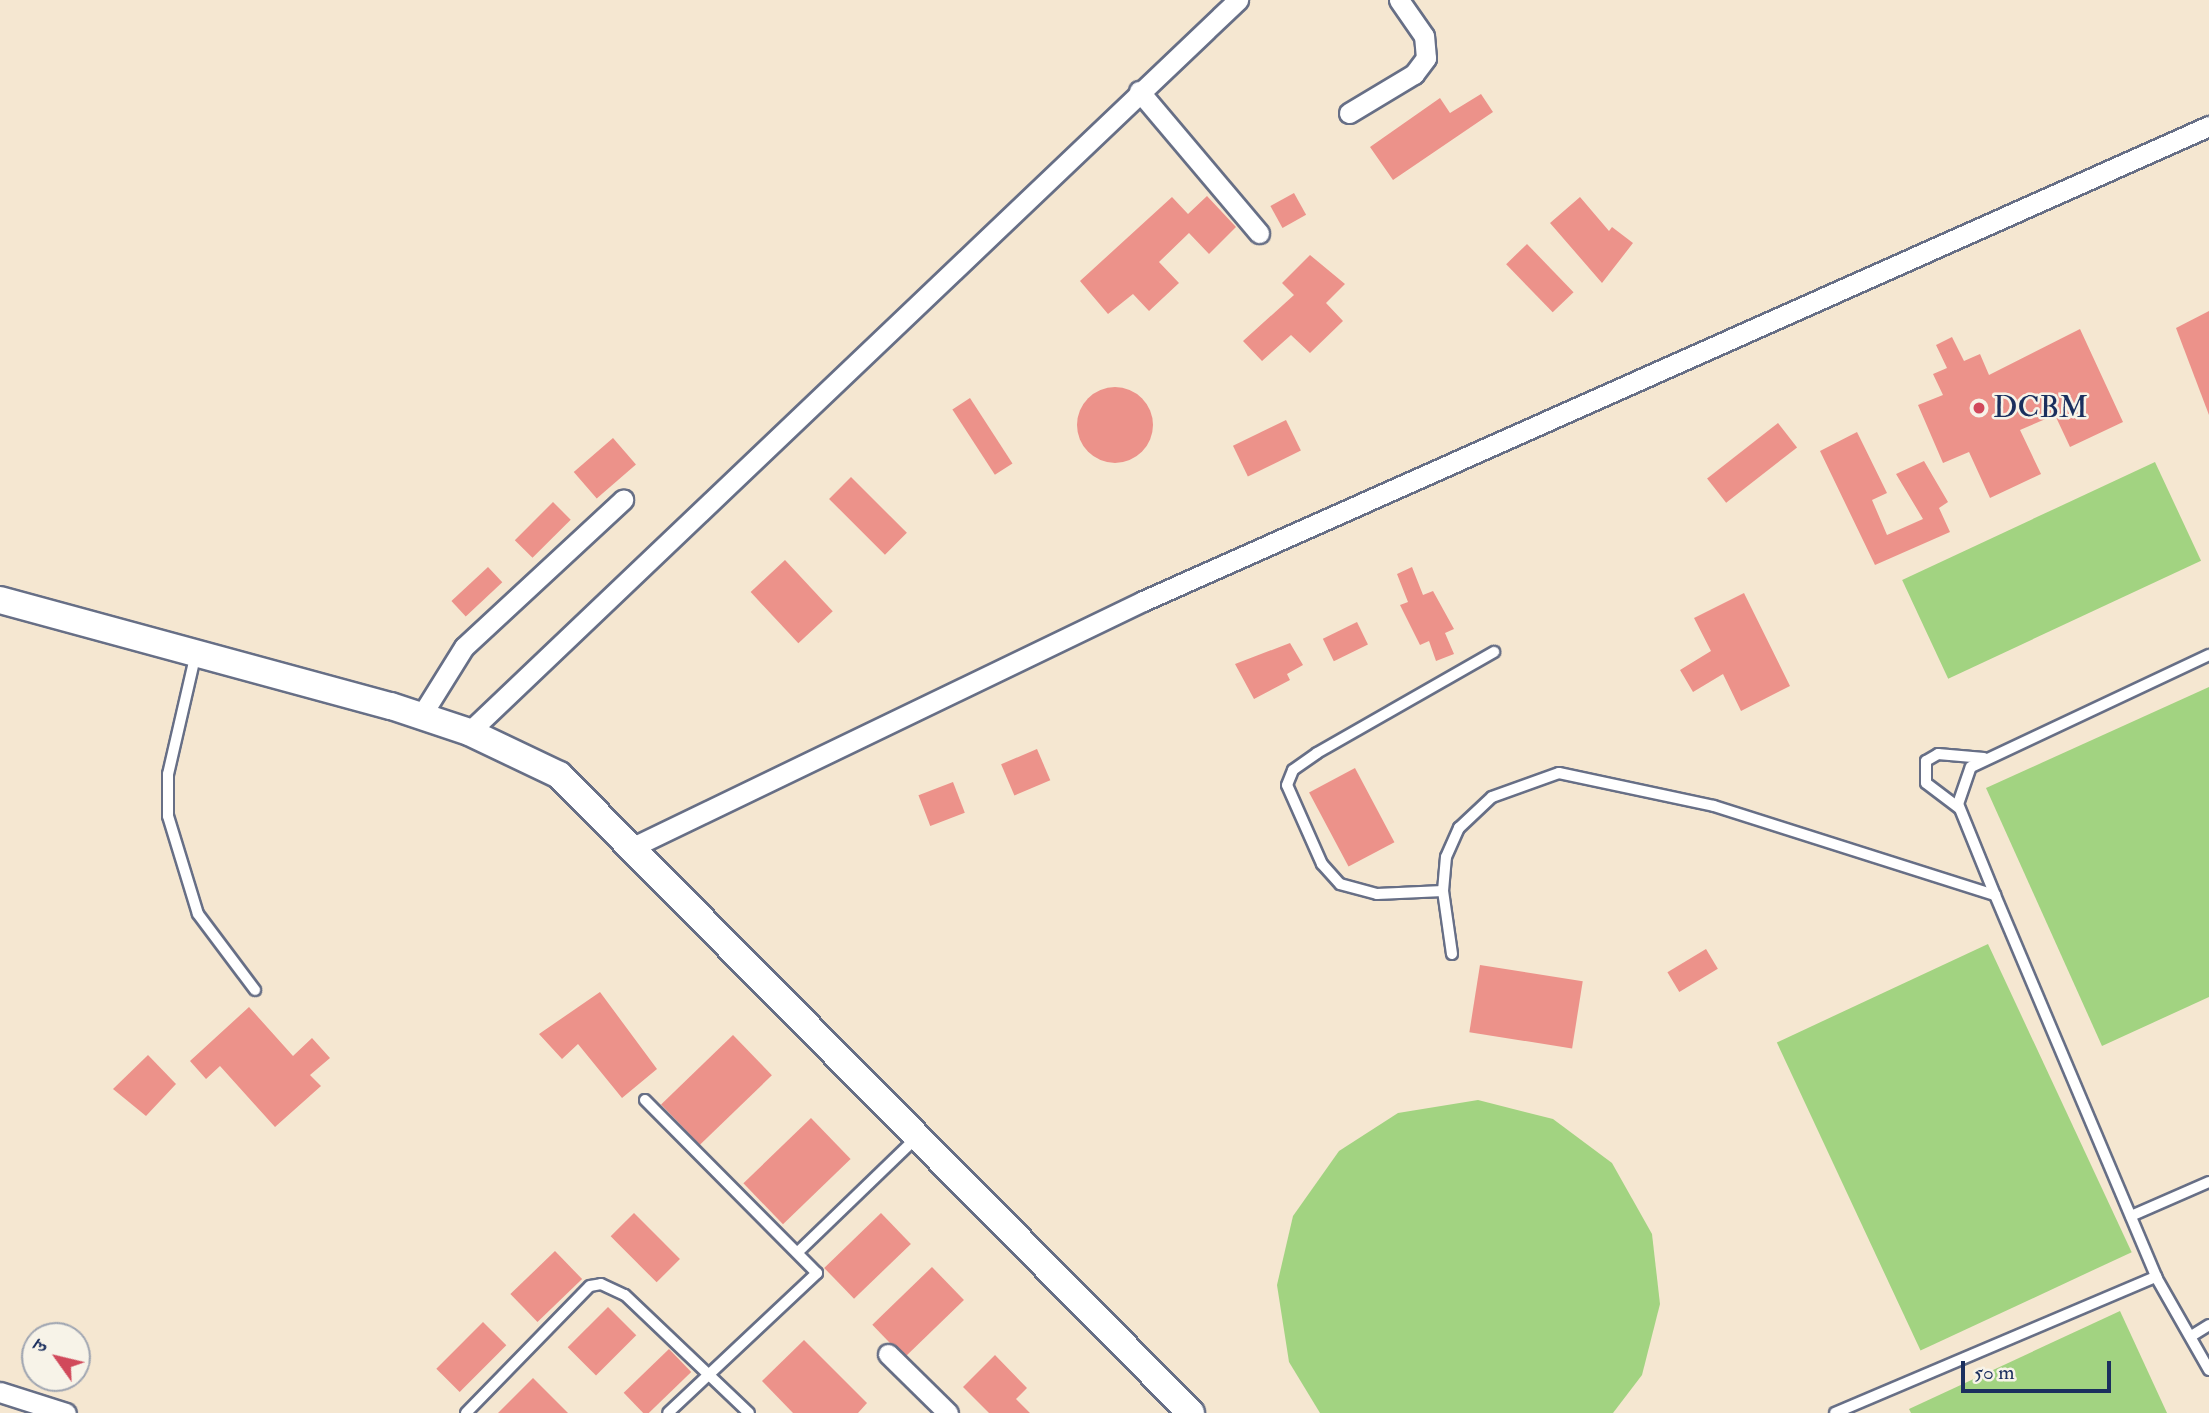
<!DOCTYPE html>
<html>
<head>
<meta charset="utf-8">
<style>
  body { margin:0 }
  #map { position:relative; width:2209px; height:1413px; overflow:hidden; background:#f5e7d1; font-family:"IM FELL Double Pica","Noto Serif Devanagari",serif }
  div>[style] { position:absolute }
  [style*='--x'] { left:calc(var(--x)*1px); top:calc(var(--y)*1px); width:calc(var(--w)*1px); rotate:calc(var(--a)*1deg) }
  .green>* { inset:0; background:#a2d381; transform-origin:0 0 }
  .building>* { inset:0; background:#ec928a; transform-origin:0 0 }
  .round { border-radius:50% }
  .roads { filter:drop-shadow(2px 0 #676f86) drop-shadow(-2px 0 #676f86) drop-shadow(0 2px #676f86) drop-shadow(0 -2px #676f86) }
  .lane>* { height:10px; margin:-5px; padding:0 5px; transform-origin:5px; border-radius:5px; background:#fff }
  .street>* { height:19px; margin:-9.5px; padding:0 9.5px; transform-origin:9.5px; border-radius:9.5px; background:#fff }
  .secondary>* { height:26px; margin:-13px; padding:0 13px; transform-origin:13px; border-radius:13px; background:#fff }
  .dots>* { width:19px; height:19px; translate:-50% -50%; box-sizing:border-box; border:4px solid #f7f3e8; border-radius:50% }
  span { translate:-50% -50%; white-space:nowrap; text-align:center; line-height:1.15; -webkit-text-stroke:5px #f7f3e8; paint-order:stroke }
  .poi-label { font-size:30px; color:#1b2f5e }
  .left { translate:0 -50%; text-align:left }
  .north { position:absolute; left:21px; top:1322px; width:70px; height:70px; box-sizing:border-box; background:#f7f3e8; border:2px solid #9fa5b1; border-radius:50%; rotate:304deg; font-size:19px; font-weight:700; line-height:28px; text-align:center; color:#1b2f5e }
  .north::after { content:''; display:block; margin:auto; width:24px; height:32px; background:#d1495b; clip-path:polygon(50% 0,100% 100%,50% 72%,0 100%) }
  .scale { position:absolute; left:1961px; top:1361px; width:150px; height:32px; box-sizing:border-box; border:4px solid #1b2f5e; border-top:0; padding-left:9px; font-size:21px; line-height:24px; white-space:nowrap; color:#1b2f5e; -webkit-text-stroke:5px #f7f3e8; paint-order:stroke }
</style>
</head>
<body>
<div id="map">
  <div class="green">
    <div style="left:2155px;top:462px;width:109px;height:279px;rotate:65deg"></div>
    <div style="clip-path:polygon(2209px 687px,2209px 997px,2102px 1046px,1986px 788px)"></div>
    <div style="left:1988px;top:944px;width:340px;height:233px;rotate:65deg"></div>
    <div style="clip-path:polygon(1478px 1100px,1553px 1119px,1612px 1163px,1652px 1234px,1660px 1304px,1642px 1375px,1613px 1413px,1320px 1413px,1289px 1362px,1277px 1285px,1293px 1216px,1339px 1151px,1398px 1113px)"></div>
    <div style="clip-path:polygon(2120px 1311px,2167px 1413px,1911px 1413px,1909px 1409px)"></div>
  </div>
  <div class="building">
    <div style="clip-path:polygon(1481px 94px,1493px 112px,1393px 180px,1370px 147px,1440px 98px,1450px 113px)"></div>
    <div style="left:1294px;top:193px;width:25px;height:27px;rotate:61deg"></div>
    <div style="clip-path:polygon(1207px 196px,1236px 227px,1209px 254px,1189px 233px,1159px 262px,1179px 283px,1149px 311px,1133px 294px,1108px 314px,1080px 281px,1172px 197px,1188px 214px)"></div>
    <div style="clip-path:polygon(1580px 197px,1609px 231px,1612px 227px,1633px 243px,1602px 283px,1550px 223px)"></div>
    <div style="left:1527px;top:244px;width:67px;height:29px;rotate:46deg"></div>
    <div style="clip-path:polygon(1310px 255px,1345px 284px,1326px 303px,1343px 321px,1310px 353px,1291px 335px,1262px 361px,1243px 341px,1294px 295px,1282px 283px)"></div>
    <div style="clip-path:polygon(2209px 311px,2209px 415px,2176px 328px)"></div>
    <div style="clip-path:polygon(2080px 329px,2123px 422px,2070px 447px,2055px 415px,2020px 430px,2041px 474px,1990px 498px,1969px 452px,1943px 463px,1918px 405px,1943px 395px,1933px 374px,1947px 368px,1936px 345px,1952px 337px,1964px 361px,1980px 354px,1989px 375px)"></div>
    <div class="round" style="left:1077px;top:387px;width:76px;height:76px"></div>
    <div style="left:970px;top:398px;width:78px;height:21px;rotate:57deg"></div>
    <div style="left:1286px;top:420px;width:34px;height:59px;rotate:64deg"></div>
    <div style="left:1778px;top:423px;width:31px;height:90px;rotate:52deg"></div>
    <div style="clip-path:polygon(1857px 432px,1887px 493px,1872px 500px,1887px 535px,1923px 519px,1896px 474px,1924px 461px,1948px 502px,1939px 508px,1950px 532px,1875px 565px,1820px 451px)"></div>
    <div style="left:613px;top:438px;width:35px;height:52px;rotate:49deg"></div>
    <div style="left:851px;top:477px;width:79px;height:31px;rotate:45deg"></div>
    <div style="left:553px;top:502px;width:25px;height:54px;rotate:45deg"></div>
    <div style="left:785px;top:560px;width:70px;height:47px;rotate:47deg"></div>
    <div style="left:488px;top:567px;width:21px;height:50px;rotate:47deg"></div>
    <div style="clip-path:polygon(1412px 567px,1423px 595px,1433px 591px,1454px 629px,1445px 633px,1454px 654px,1436px 661px,1429px 641px,1420px 645px,1400px 605px,1408px 602px,1397px 574px)"></div>
    <div style="clip-path:polygon(1744px 593px,1790px 686px,1741px 711px,1723px 674px,1693px 692px,1680px 670px,1711px 651px,1694px 618px)"></div>
    <div style="left:1357px;top:622px;width:25px;height:38px;rotate:64deg"></div>
    <div style="clip-path:polygon(1290px 643px,1303px 665px,1287px 674px,1290px 680px,1254px 699px,1235px 664px)"></div>
    <div style="left:1037px;top:749px;width:34px;height:39px;rotate:67deg"></div>
    <div style="left:1355px;top:768px;width:84px;height:52px;rotate:62deg"></div>
    <div style="left:953px;top:782px;width:33px;height:37px;rotate:69deg"></div>
    <div style="left:1706px;top:949px;width:23px;height:45px;rotate:59deg"></div>
    <div style="left:1480px;top:965px;width:104px;height:68px;rotate:9deg"></div>
    <div style="clip-path:polygon(600px 992px,657px 1069px,622px 1098px,578px 1044px,562px 1059px,539px 1034px)"></div>
    <div style="clip-path:polygon(249px 1007px,293px 1056px,312px 1038px,330px 1058px,310px 1075px,321px 1086px,275px 1127px,220px 1066px,206px 1079px,190px 1061px)"></div>
    <div style="left:733px;top:1035px;width:56px;height:100px;rotate:46deg"></div>
    <div style="clip-path:polygon(148px 1055px,176px 1084px,146px 1116px,113px 1089px)"></div>
    <div style="left:811px;top:1118px;width:57px;height:94px;rotate:46deg"></div>
    <div style="left:634px;top:1213px;width:65px;height:33px;rotate:45deg"></div>
    <div style="left:881px;top:1213px;width:43px;height:79px;rotate:46deg"></div>
    <div style="left:555px;top:1251px;width:39px;height:62px;rotate:46deg"></div>
    <div style="left:932px;top:1267px;width:46px;height:83px;rotate:46deg"></div>
    <div style="left:608px;top:1307px;width:40px;height:57px;rotate:45deg"></div>
    <div style="left:483px;top:1322px;width:33px;height:66px;rotate:45deg"></div>
    <div style="clip-path:polygon(804px 1340px,867px 1403px,858px 1413px,793px 1413px,762px 1381px)"></div>
    <div style="left:669px;top:1349px;width:32px;height:63px;rotate:46deg"></div>
    <div style="clip-path:polygon(995px 1355px,1027px 1388px,1016px 1399px,1030px 1413px,989px 1413px,963px 1387px)"></div>
    <div style="clip-path:polygon(533px 1378px,568px 1413px,498px 1413px)"></div>
  </div>
  <div class="roads">
    <div class="lane">
      <div style="--x:196;--y:653;--w:124;--a:103"></div>
      <div style="--x:168;--y:774;--w:42;--a:90"></div>
      <div style="--x:168;--y:816;--w:102;--a:73"></div>
      <div style="--x:198;--y:914;--w:95;--a:53.1"></div>
      <div style="--x:1959;--y:808;--w:41;--a:-142.9"></div>
      <div style="--x:1926;--y:783;--w:22;--a:-90"></div>
      <div style="--x:1926;--y:761;--w:14;--a:-30"></div>
      <div style="--x:1938;--y:754;--w:46;--a:5"></div>
      <div style="--x:1443;--y:891;--w:66;--a:177.4"></div>
      <div style="--x:1377;--y:894;--w:38;--a:-165"></div>
      <div style="--x:1340;--y:884;--w:27;--a:-132"></div>
      <div style="--x:1322;--y:864;--w:86;--a:-113.9"></div>
      <div style="--x:1287;--y:785;--w:16;--a:-68"></div>
      <div style="--x:1293;--y:770;--w:29;--a:-35"></div>
      <div style="--x:1317;--y:753;--w:204;--a:-29.7"></div>
      <div style="--x:1995;--y:895;--w:98;--a:-112.1"></div>
      <div style="--x:1958;--y:804;--w:39;--a:-71"></div>
      <div style="--x:1971;--y:767;--w:263;--a:-25.2"></div>
      <div style="--x:1452;--y:954;--w:64;--a:-98.1"></div>
      <div style="--x:1443;--y:891;--w:34;--a:-85"></div>
      <div style="--x:1446;--y:857;--w:32;--a:-66"></div>
      <div style="--x:1459;--y:828;--w:45;--a:-43.2"></div>
      <div style="--x:1492;--y:797;--w:71;--a:-19.7"></div>
      <div style="--x:1559;--y:773;--w:158;--a:12"></div>
      <div style="--x:1714;--y:806;--w:295;--a:17.6"></div>
      <div style="--x:1995;--y:895;--w:415;--a:67.1"></div>
      <div style="--x:2156;--y:1277;--w:107;--a:60.3"></div>
      <div style="--x:645;--y:1100;--w:244;--a:45.2"></div>
      <div style="--x:817;--y:1273;--w:204;--a:136.8"></div>
      <div style="--x:2131;--y:1216;--w:85;--a:-23.6"></div>
      <div style="--x:798;--y:1252;--w:163;--a:-44"></div>
      <div style="--x:2193;--y:1335;--w:19;--a:-32"></div>
      <div style="--x:466;--y:1413;--w:177;--a:-45.7"></div>
      <div style="--x:590;--y:1286;--w:11;--a:-10"></div>
      <div style="--x:601;--y:1284;--w:26;--a:25"></div>
      <div style="--x:625;--y:1295;--w:171;--a:43.6"></div>
      <div style="--x:1835;--y:1413;--w:349;--a:-23"></div>
    </div>
    <div class="street">
      <div style="--x:1139;--y:91;--w:186;--a:49.8"></div>
      <div style="--x:1349;--y:113;--w:76;--a:-31"></div>
      <div style="--x:1414;--y:74;--w:20;--a:-53"></div>
      <div style="--x:1426;--y:58;--w:22;--a:-95"></div>
      <div style="--x:1424;--y:36;--w:44;--a:-124.8"></div>
      <div style="--x:421;--y:716;--w:81;--a:-58.1"></div>
      <div style="--x:464;--y:647;--w:217;--a:-42.8"></div>
      <div style="--x:469;--y:732;--w:1062;--a:-43.59"></div>
      <div style="--x:635;--y:846;--w:564;--a:-25.75"></div>
      <div style="--x:1143;--y:601;--w:1167;--a:-24.02"></div>
      <div style="--x:888;--y:1354;--w:84;--a:44.5"></div>
      <div style="--x:0;--y:1392;--w:69;--a:17.7"></div>
    </div>
    <div class="secondary">
      <div style="--x:0;--y:600;--w:405;--a:15.2"></div>
      <div style="--x:391;--y:706;--w:82;--a:18.4"></div>
      <div style="--x:469;--y:732;--w:100;--a:25.5"></div>
      <div style="--x:559;--y:775;--w:898;--a:45.27"></div>
    </div>
  </div>
  <div class="dots">
    <div style="left:1979px;top:408px;background:#d1495b"></div>
  </div>
  <div class="poi-label">
    <span class="left" style="left:1993px;top:408px">DCBM</span>
  </div>
  <div class="north">उ</div>
  <div class="scale">50 m</div>
</div>
</body>
</html>
